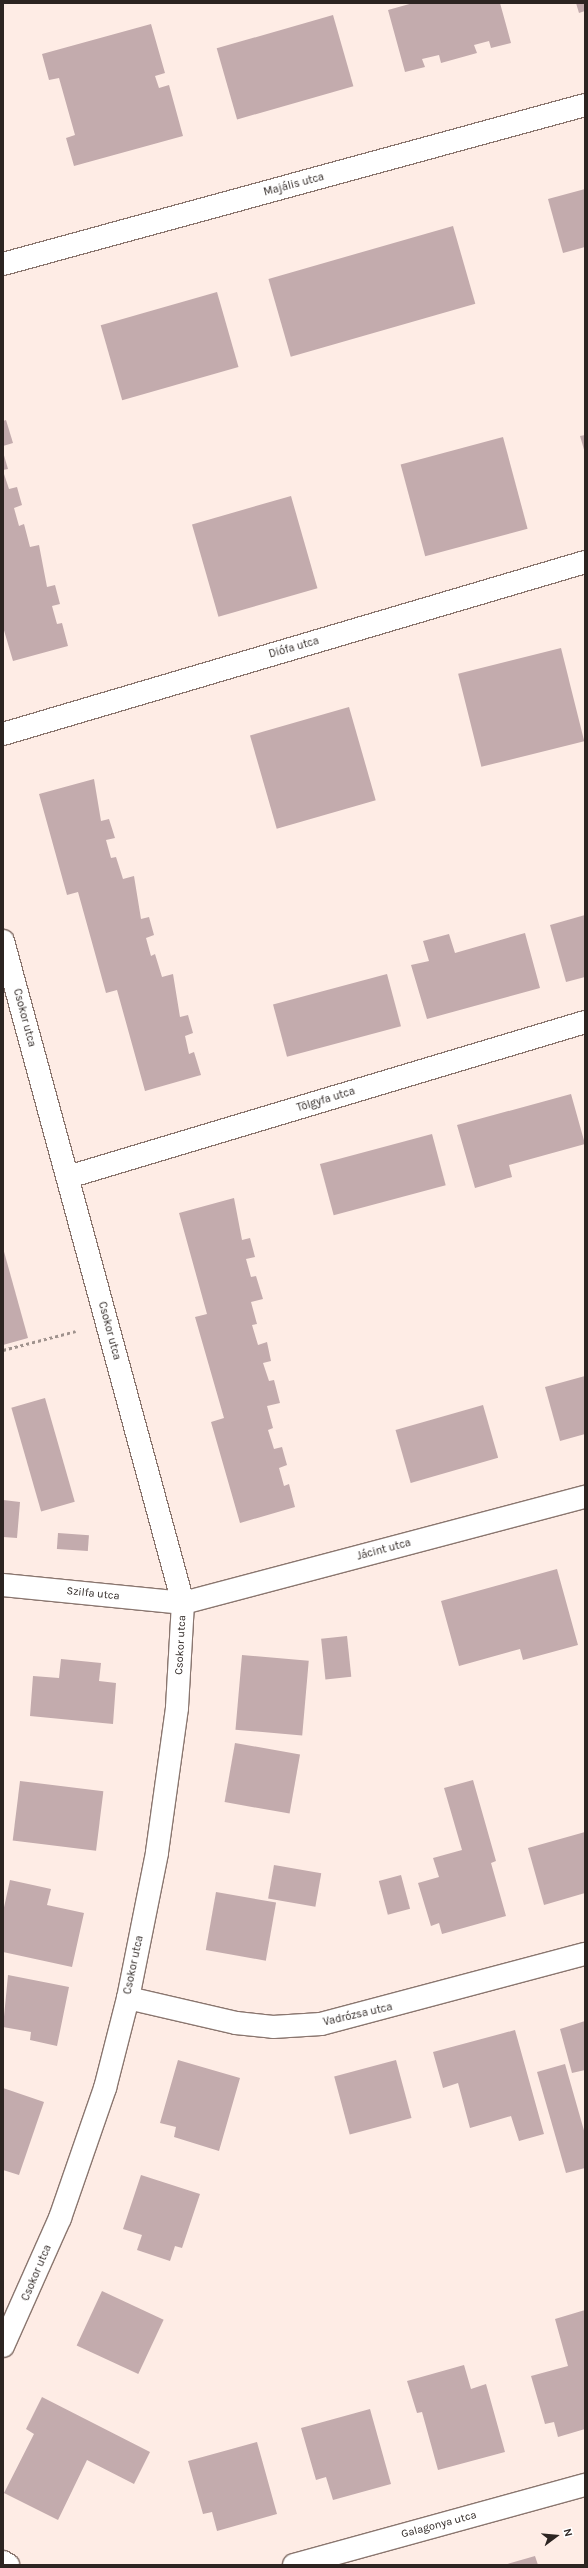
<!DOCTYPE html>
<html>
<head>
<meta charset="utf-8">
<style>
  body { margin:0 }
  #map { position:relative; width:588px; height:2568px; overflow:hidden; background:#feece5; font-family:Karla,sans-serif }
  div>[style] { position:absolute }
  [style*='--x'] { left:calc(var(--x)*1px); top:calc(var(--y)*1px); width:calc(var(--w)*1px); rotate:calc(var(--a)*1deg) }
  .building>* { inset:0; background:#c3abad; transform-origin:0 0 }
  .path>* { height:2.5px; margin-top:-1.25px; transform-origin:0; background:repeating-linear-gradient(90deg,#9f928d 0 3px,transparent 0 6px) }
  .roads { filter:drop-shadow(1px 0 #8a766f) drop-shadow(-1px 0 #8a766f) drop-shadow(0 1px #8a766f) drop-shadow(0 -1px #8a766f) }
  .street>* { height:22px; margin:-11px; padding:0 11px; transform-origin:11px; border-radius:11px; background:#fff }
  span { translate:-50% -50%; white-space:nowrap; text-align:center; line-height:1.15; -webkit-text-stroke:4px #fff; paint-order:stroke }
  .street-label { font-size:11px; color:#2c2421 }
  .frame { position:absolute; inset:0; border:4px solid #2c2421; pointer-events:none }
  .north { position:absolute; left:536px; top:2516px; width:40px; height:40px; -webkit-text-stroke:3px #fff; paint-order:stroke; rotate:74deg; font-size:11px; font-weight:700; line-height:16px; text-align:center; color:#2c2421 }
  .north::after { content:''; display:block; margin:auto; width:14px; height:18px; background:#2c2421; clip-path:polygon(50% 0,100% 100%,50% 72%,0 100%) }
</style>
</head>
<body>
<div id="map">
  <div class="building">
    <div style="clip-path:polygon(413px 3px,500px 3px,511px 43px,491px 48px,489px 41px,474px 45px,477px 53px,441px 63px,439px 55px,422px 59px,425px 67px,405px 72px,388px 10px)"></div>
    <div style="clip-path:polygon(576px 3px,585px 3px,585px 11px,579px 13px)"></div>
    <div style="left:333px;top:15px;width:74px;height:121px;rotate:74deg"></div>
    <div style="clip-path:polygon(151px 24px,165px 73px,155px 76px,159px 88px,169px 85px,183px 136px,74px 166px,66px 138px,75px 135px,59px 78px,49px 80px,42px 54px)"></div>
    <div style="clip-path:polygon(585px 189px,585px 247px,563px 253px,548px 199px)"></div>
    <div style="left:453px;top:226px;width:81px;height:192px;rotate:74deg"></div>
    <div style="left:217px;top:292px;width:78px;height:121px;rotate:74deg"></div>
    <div style="clip-path:polygon(6px 420px,13px 443px,3px 446px,3px 421px)"></div>
    <div style="clip-path:polygon(585px 435px,585px 453px,580px 436px)"></div>
    <div style="left:503px;top:437px;width:95px;height:106px;rotate:75deg"></div>
    <div style="clip-path:polygon(3px 452px,8px 469px,3px 470px)"></div>
    <div style="clip-path:polygon(3px 471px,9px 489px,17px 487px,22px 505px,14px 508px,19px 526px,24px 524px,30px 547px,39px 545px,47px 587px,55px 585px,60px 604px,52px 606px,57px 624px,62px 623px,68px 646px,13px 661px,3px 627px)"></div>
    <div style="left:291px;top:496px;width:96px;height:103px;rotate:74deg"></div>
    <div style="left:561px;top:648px;width:96px;height:106px;rotate:76deg"></div>
    <div style="left:349px;top:707px;width:97px;height:103px;rotate:74deg"></div>
    <div style="clip-path:polygon(94px 779px,101px 821px,109px 819px,115px 838px,106px 840px,111px 858px,116px 857px,123px 879px,134px 876px,141px 919px,149px 917px,154px 935px,146px 938px,151px 956px,155px 954px,162px 977px,173px 974px,180px 1017px,188px 1015px,193px 1033px,185px 1036px,189px 1054px,194px 1052px,201px 1075px,145px 1091px,117px 990px,106px 993px,78px 892px,67px 895px,39px 794px)"></div>
    <div style="clip-path:polygon(585px 915px,585px 977px,566px 982px,550px 925px)"></div>
    <div style="clip-path:polygon(525px 933px,540px 988px,427px 1019px,411px 965px,429px 961px,423px 941px,449px 934px,455px 953px)"></div>
    <div style="left:387px;top:974px;width:54px;height:118px;rotate:75deg"></div>
    <div style="clip-path:polygon(571px 1094px,585px 1144px,509px 1165px,512px 1177px,475px 1188px,457px 1125px)"></div>
    <div style="left:432px;top:1134px;width:53px;height:116px;rotate:75deg"></div>
    <div style="clip-path:polygon(234px 1198px,242px 1240px,250px 1238px,255px 1257px,246px 1259px,251px 1277px,256px 1276px,263px 1299px,251px 1302px,257px 1324px,252px 1325px,258px 1345px,267px 1342px,271px 1361px,263px 1363px,269px 1381px,274px 1380px,280px 1403px,267px 1406px,273px 1428px,268px 1430px,274px 1449px,282px 1447px,287px 1465px,279px 1468px,284px 1486px,289px 1484px,295px 1507px,240px 1523px,211px 1422px,224px 1418px,195px 1317px,207px 1314px,179px 1213px)"></div>
    <div style="clip-path:polygon(3px 1248px,28px 1338px,3px 1345px)"></div>
    <div style="clip-path:polygon(585px 1376px,585px 1434px,560px 1441px,545px 1387px)"></div>
    <div style="left:45px;top:1398px;width:108px;height:35px;rotate:74deg"></div>
    <div style="left:483px;top:1405px;width:55px;height:91px;rotate:74deg"></div>
    <div style="clip-path:polygon(3px 1500px,20px 1502px,17px 1538px,3px 1537px)"></div>
    <div style="left:58px;top:1533px;width:31px;height:16px;rotate:4deg"></div>
    <div style="clip-path:polygon(557px 1569px,578px 1645px,523px 1660px,520px 1649px,459px 1666px,441px 1601px)"></div>
    <div style="left:347px;top:1636px;width:41px;height:26px;rotate:84deg"></div>
    <div style="left:242px;top:1655px;width:67px;height:75px;rotate:5deg"></div>
    <div style="clip-path:polygon(61px 1659px,101px 1663px,99px 1681px,116px 1683px,113px 1724px,30px 1716px,33px 1676px,59px 1678px)"></div>
    <div style="left:235px;top:1743px;width:66px;height:60px;rotate:10deg"></div>
    <div style="clip-path:polygon(473px 1780px,496px 1861px,491px 1863px,506px 1916px,442px 1934px,439px 1923px,431px 1926px,418px 1883px,439px 1877px,433px 1858px,462px 1850px,444px 1788px)"></div>
    <div style="left:20px;top:1781px;width:84px;height:60px;rotate:7deg"></div>
    <div style="clip-path:polygon(585px 1832px,585px 1893px,544px 1905px,528px 1848px)"></div>
    <div style="left:274px;top:1865px;width:48px;height:34px;rotate:10deg"></div>
    <div style="left:401px;top:1875px;width:35px;height:23px;rotate:75deg"></div>
    <div style="clip-path:polygon(10px 1880px,51px 1889px,47px 1905px,84px 1913px,72px 1967px,3px 1952px,3px 1912px)"></div>
    <div style="left:216px;top:1892px;width:61px;height:59px;rotate:10deg"></div>
    <div style="clip-path:polygon(8px 1975px,69px 1987px,57px 2046px,30px 2040px,31px 2032px,3px 2027px)"></div>
    <div style="clip-path:polygon(585px 2021px,585px 2070px,572px 2073px,560px 2029px)"></div>
    <div style="clip-path:polygon(515px 2030px,544px 2134px,519px 2141px,511px 2116px,470px 2128px,458px 2083px,443px 2088px,433px 2052px)"></div>
    <div style="clip-path:polygon(178px 2060px,240px 2078px,219px 2151px,174px 2137px,176px 2127px,160px 2123px)"></div>
    <div style="left:396px;top:2060px;width:60px;height:64px;rotate:75deg"></div>
    <div style="clip-path:polygon(565px 2064px,585px 2134px,585px 2168px,566px 2173px,537px 2072px)"></div>
    <div style="clip-path:polygon(3px 2088px,44px 2102px,19px 2175px,3px 2170px)"></div>
    <div style="clip-path:polygon(141px 2175px,200px 2194px,182px 2248px,175px 2246px,170px 2261px,137px 2250px,142px 2235px,123px 2229px)"></div>
    <div style="left:102px;top:2291px;width:68px;height:60px;rotate:25deg"></div>
    <div style="clip-path:polygon(585px 2310px,585px 2429px,558px 2437px,554px 2422px,545px 2424px,531px 2376px,568px 2366px,555px 2319px)"></div>
    <div style="clip-path:polygon(464px 2365px,471px 2389px,486px 2384px,505px 2452px,438px 2470px,422px 2412px,417px 2413px,407px 2381px)"></div>
    <div style="clip-path:polygon(42px 2397px,150px 2452px,134px 2484px,87px 2460px,58px 2520px,4px 2493px,34px 2434px,26px 2429px)"></div>
    <div style="clip-path:polygon(370px 2409px,391px 2484px,333px 2500px,326px 2477px,316px 2480px,301px 2428px)"></div>
    <div style="clip-path:polygon(257px 2442px,277px 2514px,217px 2531px,212px 2512px,203px 2514px,188px 2461px)"></div>
    <div style="clip-path:polygon(535px 2556px,538px 2565px,504px 2565px)"></div>
  </div>
  <div class="path">
    <div style="--x:3;--y:1350;--w:75;--a:-14.6"></div>
  </div>
  <div class="roads">
    <div class="street">
      <div style="--x:3;--y:264;--w:603;--a:-15.28"></div>
      <div style="--x:3;--y:734;--w:607;--a:-16.46"></div>
      <div style="--x:3;--y:941;--w:686;--a:74.79"></div>
      <div style="--x:183;--y:1603;--w:105;--a:93.3"></div>
      <div style="--x:177;--y:1708;--w:146;--a:97.9"></div>
      <div style="--x:157;--y:1853;--w:148;--a:101.3"></div>
      <div style="--x:128;--y:1998;--w:93;--a:104.3"></div>
      <div style="--x:105;--y:2088;--w:138;--a:109.1"></div>
      <div style="--x:60;--y:2218;--w:140;--a:114"></div>
      <div style="--x:68;--y:1177;--w:540;--a:-16.69"></div>
      <div style="--x:3;--y:1585;--w:181;--a:5.7"></div>
      <div style="--x:183;--y:1603;--w:416;--a:-14.8"></div>
      <div style="--x:128;--y:1998;--w:111;--a:13"></div>
      <div style="--x:236;--y:2023;--w:37;--a:6"></div>
      <div style="--x:273;--y:2027;--w:48;--a:-3.6"></div>
      <div style="--x:321;--y:2024;--w:273;--a:-14.9"></div>
      <div style="--x:3;--y:2562;--w:6;--a:31"></div>
      <div style="--x:294;--y:2565;--w:302;--a:-15.4"></div>
    </div>
  </div>
  <div class="street-label">
    <span style="left:294px;top:185px;rotate:-15deg">Majális utca</span>
    <span style="left:294px;top:648px;rotate:-16deg">Diófa utca</span>
    <span style="left:24px;top:1018px;rotate:75deg">Csokor utca</span>
    <span style="left:326px;top:1100px;rotate:-17deg">Tölgyfa utca</span>
    <span style="left:109px;top:1331px;rotate:75deg">Csokor utca</span>
    <span style="left:384px;top:1550px;rotate:-15deg">Jácint utca</span>
    <span style="left:93px;top:1594px;rotate:6deg">Szilfa utca</span>
    <span style="left:181px;top:1645px;rotate:-87deg">Csokor utca</span>
    <span style="left:134px;top:1965px;rotate:-78deg">Csokor utca</span>
    <span style="left:358px;top:2015px;rotate:-13deg">Vadrózsa utca</span>
    <span style="left:37px;top:2273px;rotate:-67deg">Csokor utca</span>
    <span style="left:439px;top:2525px;rotate:-15deg">Galagonya utca</span>
  </div>
  <div class="frame"></div>
  <div class="north">N</div>
</div>
</body>
</html>
